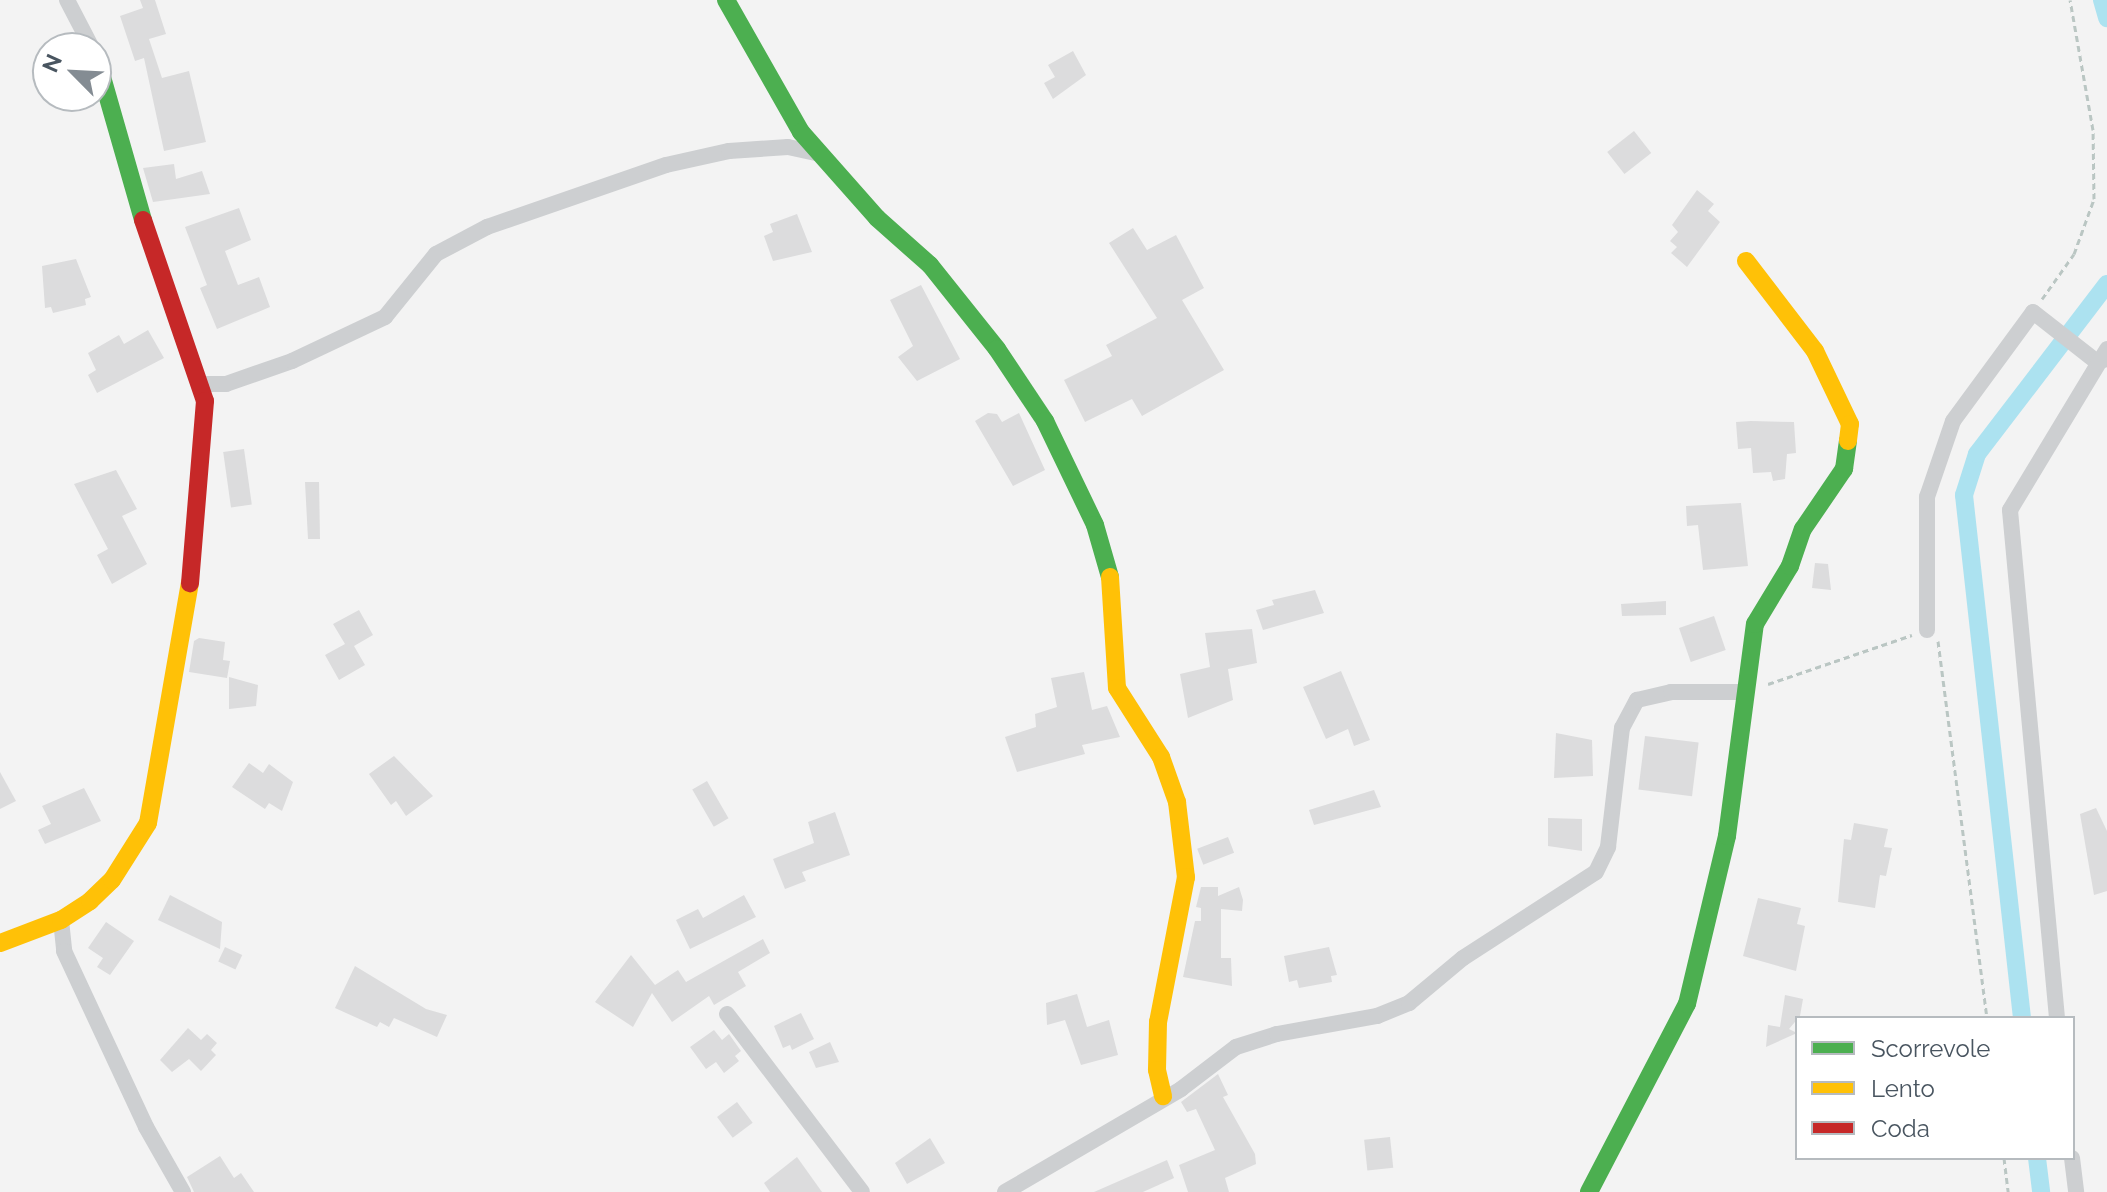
<!DOCTYPE html>
<html>
<head>
<meta charset="utf-8">
<style>
  body { margin:0 }
  #map { position:relative; width:2107px; height:1192px; overflow:hidden; background:#f3f3f3; font-family:Raleway,sans-serif }
  div>[style] { position:absolute }
  [style*='--x'] { left:calc(var(--x)*1px); top:calc(var(--y)*1px); width:calc(var(--w)*1px); rotate:calc(var(--a)*1deg) }
  .canal>* { height:18px; margin:-9px; padding:0 9px; transform-origin:9px; border-radius:9px; background:#ace2f0 }
  .building>* { inset:0; background:#dcdcdd; transform-origin:0 0 }
  .path>* { height:3px; margin-top:-1.5px; transform-origin:0; background:repeating-linear-gradient(90deg,#bac6c3 0 6px,transparent 0 10px) }
  .street>* { height:16px; margin:-8px; padding:0 8px; transform-origin:8px; border-radius:8px; background:#cdcfd1 }
  .fast>* { height:18px; margin:-9px; padding:0 9px; transform-origin:9px; border-radius:9px; background:#4caf50 }
  .slow>* { height:18px; margin:-9px; padding:0 9px; transform-origin:9px; border-radius:9px; background:#ffc107 }
  .jam>* { height:18px; margin:-9px; padding:0 9px; transform-origin:9px; border-radius:9px; background:#c62828 }
  span { translate:-50% -50%; white-space:nowrap; text-align:center; line-height:1.15; -webkit-text-stroke:6px #fff; paint-order:stroke }
  .legend { position:absolute; left:1795px; top:1016px; width:280px; height:144px; box-sizing:border-box; background:#fff; border:2px solid #b6bbbf; margin:0; padding:10px 14px; list-style:none; font-size:24px; color:#495560 }
  .legend li { display:flex; align-items:center; gap:16px; height:40px }
  .legend b { width:40px; border:2px solid #b6bbbf }
  .north { position:absolute; left:32px; top:32px; width:80px; height:80px; box-sizing:border-box; background:#fff; border:2px solid #b6bbbf; border-radius:50%; rotate:294deg; font-size:22px; font-weight:700; line-height:32px; text-align:center; color:#495560 }
  .north::after { content:''; display:block; margin:auto; width:28px; height:36px; background:#848c93; clip-path:polygon(50% 0,100% 100%,50% 72%,0 100%) }
</style>
</head>
<body>
<div id="map">
  <div class="canal">
    <div style="--x:2102;--y:0;--w:19;--a:74"></div>
    <div style="--x:2022;--y:1018;--w:526;--a:-96.33"></div>
    <div style="--x:1964;--y:495;--w:43;--a:-72.4"></div>
    <div style="--x:1977;--y:454;--w:214;--a:-52.6"></div>
    <div style="--x:2037;--y:1158;--w:34;--a:83"></div>
  </div>
  <div class="building">
    <div style="clip-path:polygon(140px 0,155px 0,166px 34px,149px 39px,162px 78px,189px 71px,206px 142px,164px 151px,144px 58px,135px 61px,120px 16px,143px 8px)"></div>
    <div style="clip-path:polygon(1073px 51px,1086px 75px,1053px 99px,1044px 83px,1055px 77px,1048px 65px)"></div>
    <div style="left:1634px;top:131px;width:28px;height:34px;rotate:52deg"></div>
    <div style="clip-path:polygon(174px 164px,176px 179px,202px 171px,210px 194px,153px 202px,143px 168px)"></div>
    <div style="clip-path:polygon(1697px 190px,1714px 204px,1708px 211px,1720px 222px,1687px 267px,1671px 253px,1677px 247px,1670px 241px,1678px 232px,1672px 225px)"></div>
    <div style="clip-path:polygon(239px 208px,251px 240px,225px 251px,238px 285px,259px 277px,270px 307px,217px 329px,200px 288px,207px 285px,185px 227px)"></div>
    <div style="clip-path:polygon(797px 214px,812px 252px,773px 261px,764px 236px,773px 232px,770px 224px)"></div>
    <div style="clip-path:polygon(1133px 228px,1147px 250px,1176px 235px,1204px 288px,1182px 300px,1224px 370px,1142px 416px,1132px 399px,1085px 422px,1064px 380px,1112px 356px,1106px 345px,1157px 318px,1109px 243px)"></div>
    <div style="clip-path:polygon(76px 259px,91px 297px,85px 299px,86px 305px,53px 313px,51px 307px,45px 308px,42px 266px)"></div>
    <div style="clip-path:polygon(921px 285px,960px 359px,917px 381px,898px 357px,913px 346px,890px 300px)"></div>
    <div style="clip-path:polygon(148px 330px,164px 358px,97px 393px,88px 375px,96px 370px,88px 353px,119px 335px,124px 344px)"></div>
    <div style="clip-path:polygon(988px 413px,997px 414px,1002px 422px,1019px 413px,1045px 470px,1013px 486px,975px 421px)"></div>
    <div style="clip-path:polygon(1751px 421px,1794px 422px,1796px 453px,1787px 454px,1785px 479px,1773px 481px,1771px 472px,1753px 473px,1751px 448px,1738px 449px,1736px 422px)"></div>
    <div style="left:244px;top:449px;width:56px;height:21px;rotate:82deg"></div>
    <div style="clip-path:polygon(116px 470px,137px 509px,122px 516px,147px 564px,112px 584px,97px 555px,108px 549px,74px 484px)"></div>
    <div style="clip-path:polygon(305px 482px,319px 482px,320px 539px,308px 539px)"></div>
    <div style="clip-path:polygon(1741px 503px,1748px 566px,1703px 570px,1698px 525px,1687px 526px,1686px 506px)"></div>
    <div style="clip-path:polygon(1815px 563px,1828px 564px,1831px 590px,1812px 588px)"></div>
    <div style="clip-path:polygon(1315px 590px,1324px 613px,1263px 630px,1256px 610px,1274px 605px,1272px 600px)"></div>
    <div style="clip-path:polygon(1666px 601px,1666px 615px,1622px 616px,1621px 604px)"></div>
    <div style="clip-path:polygon(359px 610px,373px 635px,354px 646px,365px 665px,339px 680px,325px 655px,345px 644px,333px 624px)"></div>
    <div style="left:1714px;top:616px;width:36px;height:37px;rotate:71deg"></div>
    <div style="clip-path:polygon(1252px 629px,1257px 663px,1228px 669px,1233px 700px,1188px 718px,1180px 674px,1210px 667px,1205px 633px)"></div>
    <div style="clip-path:polygon(199px 638px,225px 642px,223px 660px,230px 661px,227px 678px,189px 672px,194px 641px)"></div>
    <div style="clip-path:polygon(1341px 671px,1370px 740px,1354px 746px,1348px 729px,1326px 739px,1303px 687px)"></div>
    <div style="clip-path:polygon(1084px 672px,1092px 710px,1107px 706px,1120px 737px,1082px 745px,1085px 754px,1017px 772px,1005px 737px,1036px 727px,1035px 714px,1057px 707px,1051px 678px)"></div>
    <div style="clip-path:polygon(229px 677px,258px 685px,256px 706px,229px 709px)"></div>
    <div style="clip-path:polygon(1556px 733px,1592px 740px,1593px 776px,1554px 778px)"></div>
    <div style="left:1645px;top:736px;width:54px;height:54px;rotate:7deg"></div>
    <div style="clip-path:polygon(394px 756px,433px 796px,406px 816px,396px 801px,391px 805px,369px 774px)"></div>
    <div style="clip-path:polygon(249px 763px,263px 773px,269px 764px,293px 782px,282px 811px,269px 803px,265px 809px,232px 787px)"></div>
    <div style="clip-path:polygon(0 772px,16px 801px,0 809px)"></div>
    <div style="left:707px;top:781px;width:43px;height:17px;rotate:60deg"></div>
    <div style="clip-path:polygon(84px 788px,101px 821px,45px 844px,38px 830px,51px 824px,42px 806px)"></div>
    <div style="clip-path:polygon(1374px 790px,1381px 807px,1314px 825px,1309px 810px)"></div>
    <div style="clip-path:polygon(2096px 808px,2107px 831px,2107px 891px,2094px 895px,2080px 814px)"></div>
    <div style="clip-path:polygon(835px 812px,850px 855px,802px 872px,806px 881px,785px 889px,773px 859px,814px 843px,808px 822px)"></div>
    <div style="clip-path:polygon(1548px 818px,1582px 819px,1582px 851px,1548px 846px)"></div>
    <div style="clip-path:polygon(1854px 823px,1888px 829px,1884px 847px,1892px 848px,1886px 876px,1880px 875px,1875px 908px,1838px 902px,1844px 839px,1851px 840px)"></div>
    <div style="left:1228px;top:837px;width:17px;height:33px;rotate:69deg"></div>
    <div style="clip-path:polygon(1201px 887px,1218px 887px,1218px 896px,1239px 887px,1243px 900px,1242px 911px,1221px 909px,1221px 958px,1231px 958px,1232px 986px,1183px 977px,1195px 921px,1201px 921px,1201px 908px,1196px 907px)"></div>
    <div style="clip-path:polygon(170px 895px,222px 922px,220px 949px,158px 920px)"></div>
    <div style="clip-path:polygon(744px 895px,756px 917px,690px 949px,676px 920px,698px 909px,703px 918px)"></div>
    <div style="clip-path:polygon(1758px 898px,1801px 908px,1797px 924px,1805px 926px,1796px 971px,1743px 956px)"></div>
    <div style="clip-path:polygon(106px 922px,134px 941px,110px 975px,97px 967px,103px 958px,88px 948px)"></div>
    <div style="clip-path:polygon(763px 939px,770px 953px,738px 972px,746px 986px,714px 1005px,709px 996px,672px 1022px,652px 993px,633px 1027px,595px 1002px,631px 955px,655px 985px,678px 970px,686px 982px)"></div>
    <div style="left:225px;top:947px;width:19px;height:16px;rotate:25deg"></div>
    <div style="clip-path:polygon(1329px 947px,1337px 975px,1331px 976px,1332px 982px,1299px 988px,1297px 980px,1289px 982px,1284px 956px)"></div>
    <div style="clip-path:polygon(355px 966px,426px 1009px,447px 1015px,437px 1037px,394px 1018px,389px 1027px,380px 1022px,377px 1027px,335px 1008px)"></div>
    <div style="clip-path:polygon(1077px 994px,1087px 1027px,1109px 1020px,1118px 1055px,1081px 1065px,1065px 1020px,1047px 1025px,1046px 1003px)"></div>
    <div style="clip-path:polygon(1785px 995px,1803px 999px,1800px 1016px,1789px 1029px,1797px 1033px,1766px 1047px,1768px 1025px,1780px 1027px)"></div>
    <div style="clip-path:polygon(801px 1013px,814px 1039px,792px 1050px,790px 1045px,783px 1048px,774px 1026px)"></div>
    <div style="clip-path:polygon(188px 1028px,201px 1040px,207px 1034px,217px 1043px,211px 1050px,216px 1055px,201px 1071px,189px 1059px,172px 1072px,160px 1060px)"></div>
    <div style="clip-path:polygon(714px 1030px,722px 1040px,729px 1034px,741px 1051px,735px 1056px,739px 1061px,724px 1073px,716px 1062px,706px 1069px,690px 1047px)"></div>
    <div style="clip-path:polygon(830px 1042px,839px 1062px,816px 1068px,809px 1052px)"></div>
    <div style="clip-path:polygon(1218px 1074px,1228px 1095px,1223px 1097px,1255px 1154px,1256px 1164px,1225px 1178px,1229px 1192px,1188px 1192px,1179px 1165px,1215px 1150px,1196px 1109px,1187px 1112px,1181px 1102px)"></div>
    <div style="left:737px;top:1102px;width:26px;height:25px;rotate:53deg"></div>
    <div style="left:1390px;top:1137px;width:31px;height:26px;rotate:84deg"></div>
    <div style="clip-path:polygon(930px 1138px,945px 1163px,907px 1184px,895px 1163px)"></div>
    <div style="clip-path:polygon(220px 1156px,234px 1178px,241px 1173px,254px 1192px,194px 1192px,187px 1177px)"></div>
    <div style="clip-path:polygon(797px 1157px,822px 1192px,770px 1192px,764px 1183px)"></div>
    <div style="clip-path:polygon(1167px 1160px,1174px 1178px,1143px 1192px,1094px 1192px)"></div>
  </div>
  <div class="path">
    <div style="--x:2042;--y:299;--w:55;--a:-54.6"></div>
    <div style="--x:2074;--y:254;--w:59;--a:-70"></div>
    <div style="--x:2094;--y:199;--w:69;--a:-90.8"></div>
    <div style="--x:2093;--y:130;--w:132;--a:-100"></div>
    <div style="--x:1938;--y:641;--w:380;--a:82.6"></div>
    <div style="--x:1768;--y:684;--w:152;--a:-18.8"></div>
    <div style="--x:2004;--y:1158;--w:34;--a:83"></div>
  </div>
  <div class="street">
    <div style="--x:67;--y:0;--w:54;--a:62.5"></div>
    <div style="--x:201;--y:384;--w:25;--a:0"></div>
    <div style="--x:226;--y:384;--w:70;--a:-19.2"></div>
    <div style="--x:292;--y:361;--w:103;--a:-25.3"></div>
    <div style="--x:385;--y:317;--w:81;--a:-51"></div>
    <div style="--x:436;--y:254;--w:58;--a:-27.9"></div>
    <div style="--x:487;--y:227;--w:189;--a:-19.1"></div>
    <div style="--x:666;--y:165;--w:65;--a:-12.5"></div>
    <div style="--x:729;--y:151;--w:59;--a:-3.9"></div>
    <div style="--x:788;--y:147;--w:34;--a:12"></div>
    <div style="--x:1927;--y:630;--w:133;--a:-90"></div>
    <div style="--x:1927;--y:497;--w:80;--a:-71.1"></div>
    <div style="--x:1953;--y:421;--w:135;--a:-53.7"></div>
    <div style="--x:2033;--y:312;--w:81;--a:38"></div>
    <div style="--x:2097;--y:362;--w:9;--a:-18"></div>
    <div style="--x:61;--y:920;--w:31;--a:84"></div>
    <div style="--x:64;--y:951;--w:194;--a:65"></div>
    <div style="--x:146;--y:1127;--w:75;--a:60.4"></div>
    <div style="--x:727;--y:1014;--w:223;--a:52.8"></div>
    <div style="--x:2057;--y:1018;--w:510;--a:-95.29"></div>
    <div style="--x:2010;--y:510;--w:188;--a:-58.9"></div>
    <div style="--x:2072;--y:1158;--w:34;--a:83"></div>
    <div style="--x:1005;--y:1192;--w:204;--a:-30.3"></div>
    <div style="--x:1181;--y:1089;--w:69;--a:-37.4"></div>
    <div style="--x:1236;--y:1047;--w:43;--a:-17.6"></div>
    <div style="--x:1277;--y:1034;--w:102;--a:-10.2"></div>
    <div style="--x:1377;--y:1016;--w:35;--a:-22"></div>
    <div style="--x:1409;--y:1003;--w:70;--a:-39.8"></div>
    <div style="--x:1463;--y:958;--w:158;--a:-32.9"></div>
    <div style="--x:1596;--y:872;--w:28;--a:-64"></div>
    <div style="--x:1608;--y:847;--w:120;--a:-83.3"></div>
    <div style="--x:1622;--y:728;--w:32;--a:-62"></div>
    <div style="--x:1637;--y:700;--w:35;--a:-13"></div>
    <div style="--x:1671;--y:692;--w:72;--a:0"></div>
  </div>
  <div class="fast">
    <div style="--x:726;--y:0;--w:152;--a:60.4"></div>
    <div style="--x:801;--y:132;--w:115;--a:48.5"></div>
    <div style="--x:877;--y:218;--w:71;--a:41.6"></div>
    <div style="--x:930;--y:265;--w:107;--a:51.4"></div>
    <div style="--x:997;--y:349;--w:87;--a:56.3"></div>
    <div style="--x:1045;--y:421;--w:115;--a:64.3"></div>
    <div style="--x:1095;--y:525;--w:54;--a:73.9"></div>
    <div style="--x:96;--y:56;--w:171;--a:74"></div>
    <div style="--x:1589;--y:1192;--w:212;--a:-62.5"></div>
    <div style="--x:1687;--y:1004;--w:173;--a:-76.6"></div>
    <div style="--x:1727;--y:836;--w:214;--a:-82.5"></div>
    <div style="--x:1755;--y:624;--w:68;--a:-58.9"></div>
    <div style="--x:1790;--y:566;--w:39;--a:-71"></div>
    <div style="--x:1803;--y:529;--w:73;--a:-55.7"></div>
    <div style="--x:1844;--y:469;--w:28;--a:-82"></div>
  </div>
  <div class="slow">
    <div style="--x:1746;--y:261;--w:113;--a:52.5"></div>
    <div style="--x:1815;--y:351;--w:81;--a:64.4"></div>
    <div style="--x:1850;--y:424;--w:17;--a:97"></div>
    <div style="--x:1110;--y:577;--w:111;--a:86.4"></div>
    <div style="--x:1117;--y:688;--w:82;--a:57.5"></div>
    <div style="--x:1161;--y:757;--w:48;--a:70.4"></div>
    <div style="--x:1177;--y:802;--w:76;--a:83.2"></div>
    <div style="--x:1186;--y:877;--w:148;--a:100.9"></div>
    <div style="--x:1158;--y:1022;--w:48;--a:91.2"></div>
    <div style="--x:1157;--y:1070;--w:27;--a:77"></div>
    <div style="--x:0;--y:943;--w:65;--a:-20.7"></div>
    <div style="--x:61;--y:920;--w:35;--a:-33"></div>
    <div style="--x:90;--y:901;--w:30;--a:-44"></div>
    <div style="--x:112;--y:880;--w:67;--a:-57.7"></div>
    <div style="--x:148;--y:823;--w:244;--a:-80.1"></div>
  </div>
  <div class="jam">
    <div style="--x:143;--y:220;--w:191;--a:71.1"></div>
    <div style="--x:205;--y:401;--w:183;--a:94.7"></div>
  </div>
  <ul class="legend">
  <li><b style="height:10px;background:#4caf50"></b>Scorrevole</li>
  <li><b style="height:10px;background:#ffc107"></b>Lento</li>
  <li><b style="height:10px;background:#c62828"></b>Coda</li>
  </ul>
  <div class="north">N</div>
</div>
</body>
</html>
